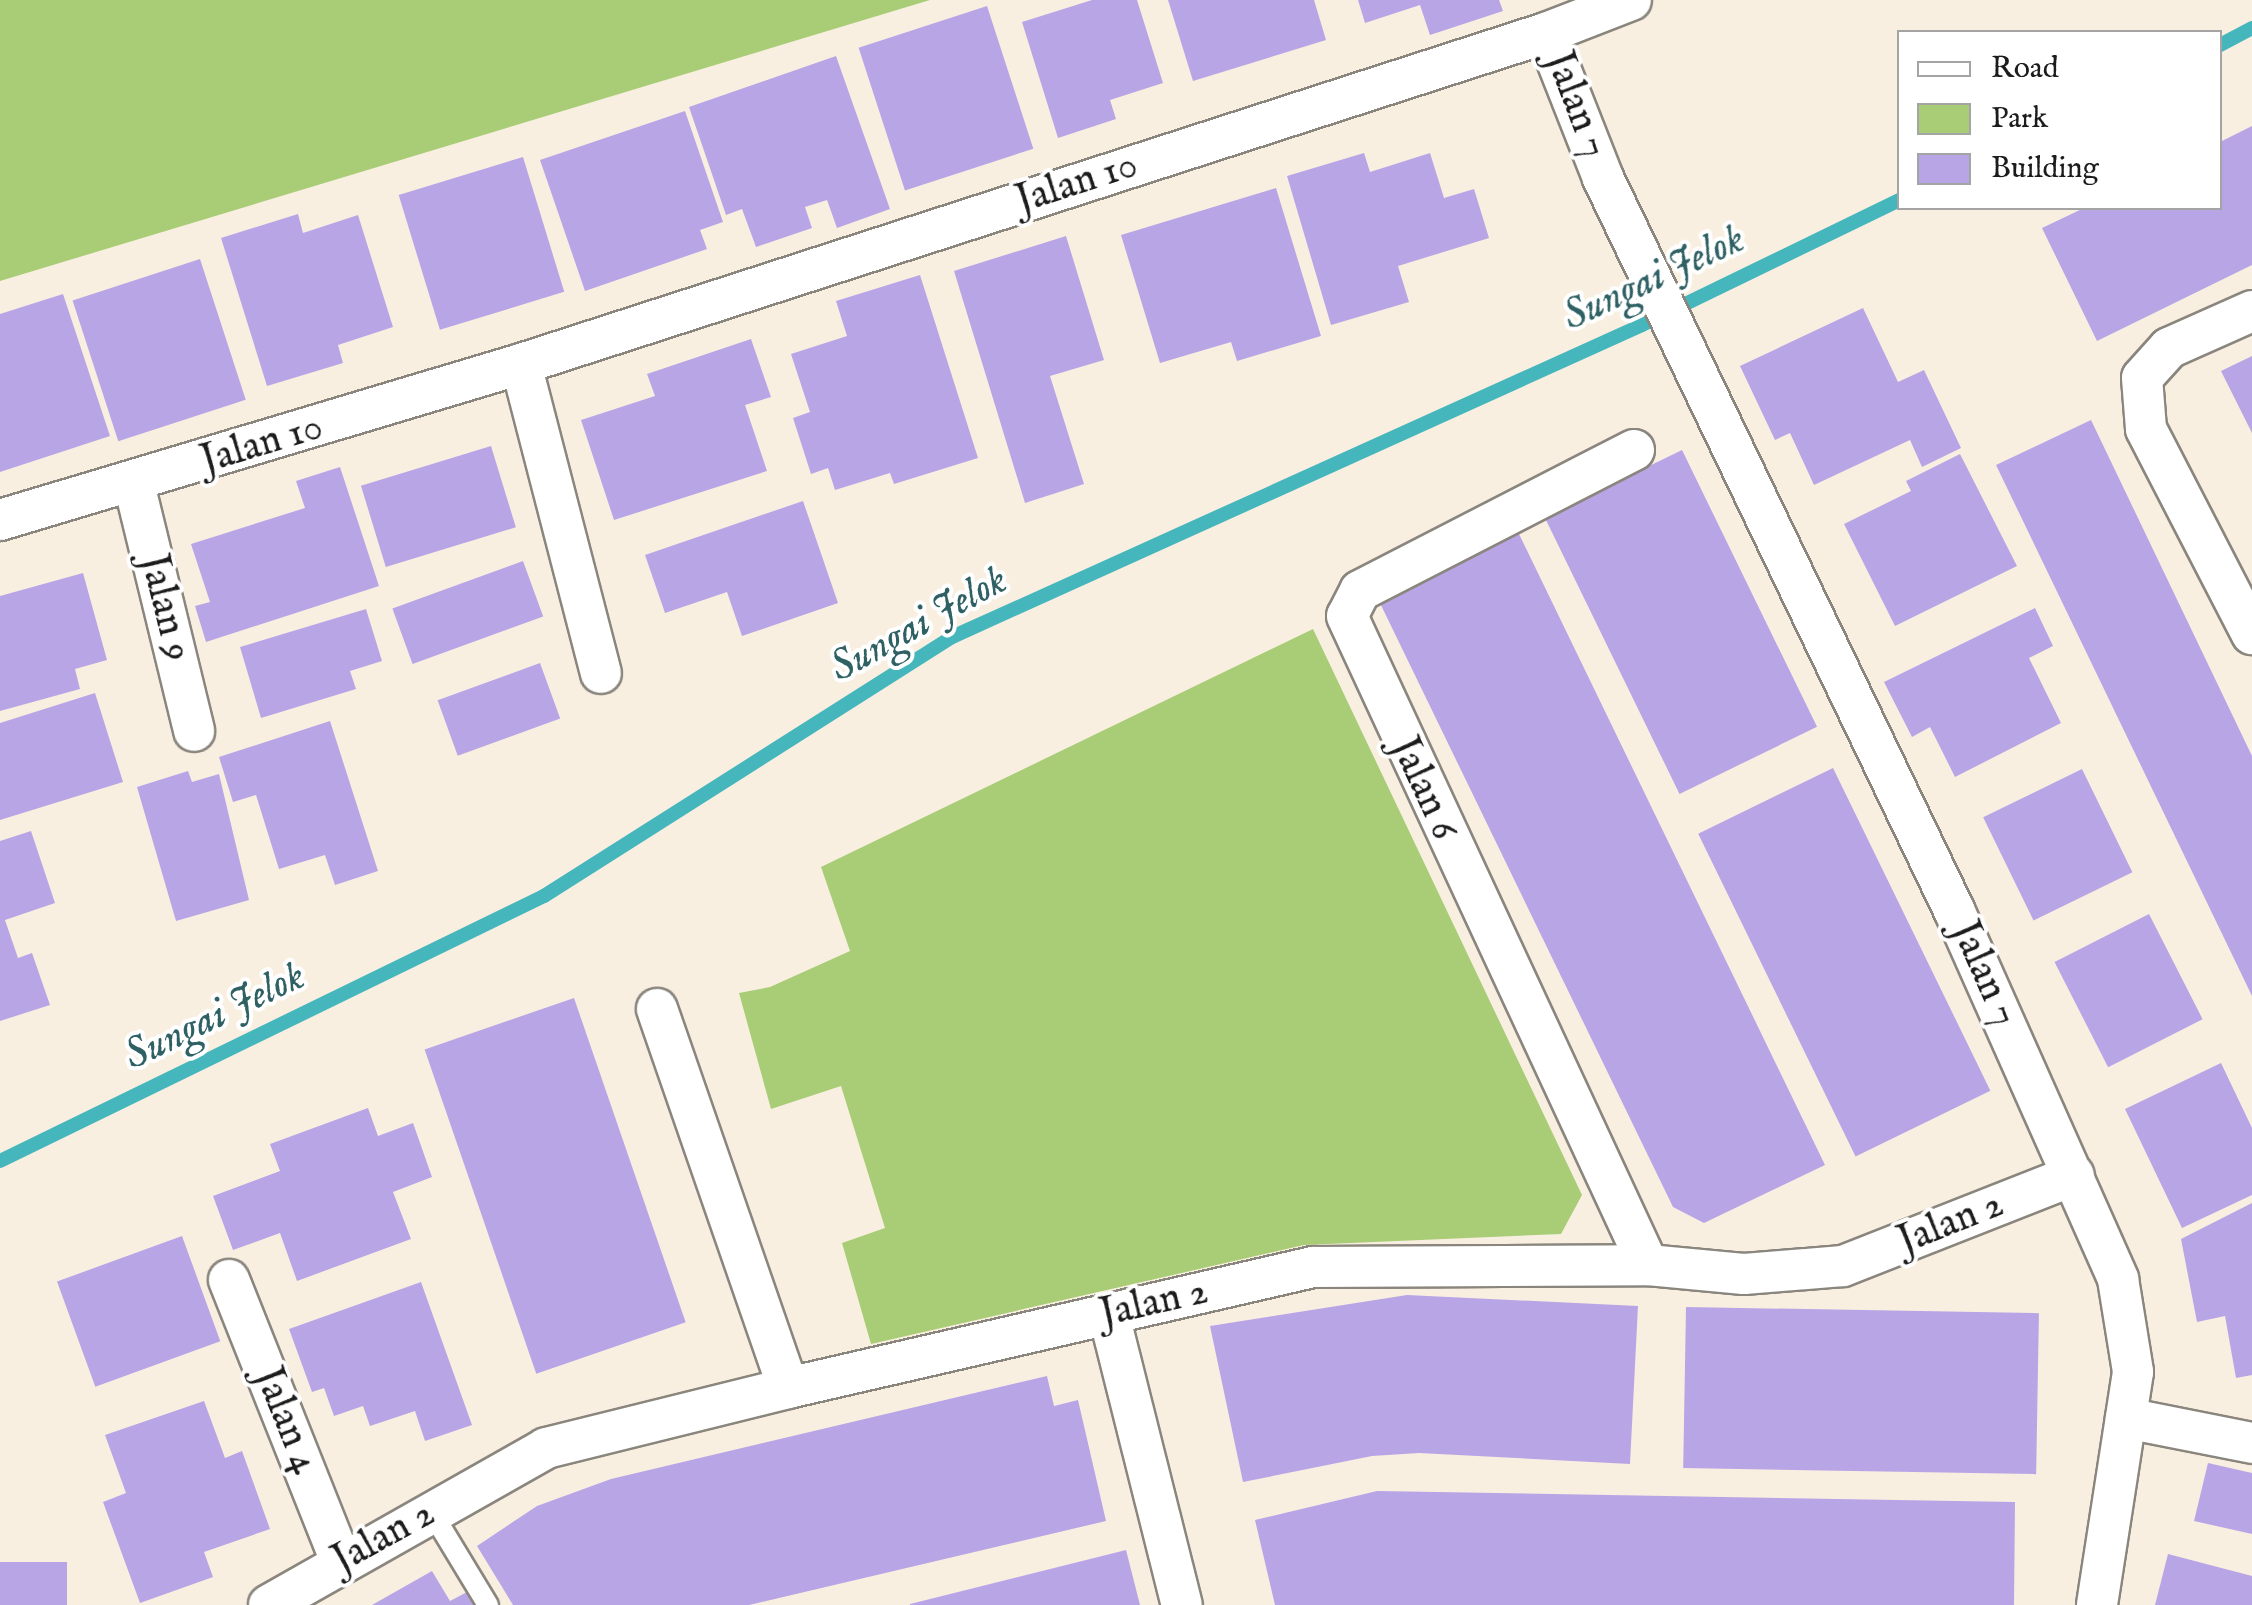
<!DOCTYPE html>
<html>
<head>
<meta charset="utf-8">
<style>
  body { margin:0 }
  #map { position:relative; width:2252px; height:1605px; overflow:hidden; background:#f9efe1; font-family:"IM FELL English",serif }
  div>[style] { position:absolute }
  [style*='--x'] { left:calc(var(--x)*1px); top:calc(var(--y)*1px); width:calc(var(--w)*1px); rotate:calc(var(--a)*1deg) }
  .green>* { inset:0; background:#a9cd77 }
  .stream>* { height:14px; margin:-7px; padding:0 7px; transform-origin:7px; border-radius:7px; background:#46b6bd }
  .building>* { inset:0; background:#b8a5e6; transform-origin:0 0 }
  .roads { filter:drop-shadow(2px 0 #8a867e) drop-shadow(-2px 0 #8a867e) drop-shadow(0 2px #8a867e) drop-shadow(0 -2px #8a867e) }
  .lane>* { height:20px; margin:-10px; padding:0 10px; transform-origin:10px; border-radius:10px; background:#fff }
  .street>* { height:40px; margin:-20px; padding:0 20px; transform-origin:20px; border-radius:20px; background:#fff }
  span { translate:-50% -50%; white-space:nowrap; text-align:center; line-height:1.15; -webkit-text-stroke:8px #fff; paint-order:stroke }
  .street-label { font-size:40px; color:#1c1c1c }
  .water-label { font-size:42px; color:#2f6164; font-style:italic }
  .legend { position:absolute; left:1897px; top:30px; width:325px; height:180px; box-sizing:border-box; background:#fff; border:2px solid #a4a4a4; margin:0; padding:12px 18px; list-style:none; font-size:30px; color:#1c1c1c }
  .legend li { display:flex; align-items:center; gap:20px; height:50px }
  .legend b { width:50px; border:2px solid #a4a4a4 }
</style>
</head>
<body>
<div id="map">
  <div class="green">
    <div style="clip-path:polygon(0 0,930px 0,0 281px)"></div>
    <div style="clip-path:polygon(1313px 629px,1582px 1195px,1561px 1234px,1304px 1245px,871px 1344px,842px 1243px,885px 1228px,841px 1086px,771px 1109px,739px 993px,770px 987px,850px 951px,821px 867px)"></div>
  </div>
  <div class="stream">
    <div style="--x:2220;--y:45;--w:36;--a:-28"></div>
    <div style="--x:0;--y:1161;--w:605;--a:-25.97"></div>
    <div style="--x:544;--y:896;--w:483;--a:-32.4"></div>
    <div style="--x:952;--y:637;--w:757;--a:-24.33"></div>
    <div style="--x:1642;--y:325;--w:287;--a:-25.9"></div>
  </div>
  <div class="building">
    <div style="clip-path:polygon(1092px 0,1137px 0,1163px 83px,1110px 100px,1116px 119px,1058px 138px,1022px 22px)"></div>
    <div style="clip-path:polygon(1168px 0,1314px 0,1326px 40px,1193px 81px)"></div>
    <div style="clip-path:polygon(1358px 0,1499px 0,1503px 11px,1430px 35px,1420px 5px,1365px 23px)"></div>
    <div style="left:987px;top:6px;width:150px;height:135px;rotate:72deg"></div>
    <div style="clip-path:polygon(836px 56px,890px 209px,837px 228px,827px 200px,805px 207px,812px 228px,756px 247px,742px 209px,726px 215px,689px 107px)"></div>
    <div style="clip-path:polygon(685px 111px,723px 222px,700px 230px,707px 249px,585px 291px,540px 160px)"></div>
    <div style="clip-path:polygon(2252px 126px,2252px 265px,2097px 341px,2042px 228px,2084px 208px,2220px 208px,2220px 142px)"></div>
    <div style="clip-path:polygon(1364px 153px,1370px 172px,1430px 153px,1444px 198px,1474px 189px,1489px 238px,1398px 266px,1409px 302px,1331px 325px,1287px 176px)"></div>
    <div style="left:523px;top:157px;width:141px;height:130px;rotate:73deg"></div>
    <div style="clip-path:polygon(1276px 188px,1321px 336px,1237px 361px,1231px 342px,1160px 363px,1121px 235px)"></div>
    <div style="clip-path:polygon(298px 214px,303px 233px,358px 215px,393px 327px,338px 345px,343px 363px,267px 386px,221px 238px)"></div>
    <div style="clip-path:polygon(1066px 236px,1104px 360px,1050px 376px,1084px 484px,1025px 503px,954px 271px)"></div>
    <div style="left:200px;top:259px;width:148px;height:134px;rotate:72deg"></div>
    <div style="clip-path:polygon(920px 275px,978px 458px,894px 484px,890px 473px,835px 490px,828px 468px,811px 474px,793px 418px,810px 412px,791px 354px,847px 336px,836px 301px)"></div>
    <div style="clip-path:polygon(63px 294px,110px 436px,0 472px,0 314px)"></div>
    <div style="clip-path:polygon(1863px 308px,1898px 382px,1924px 370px,1961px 448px,1922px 467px,1910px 440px,1814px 485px,1790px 433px,1775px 440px,1740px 366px)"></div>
    <div style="clip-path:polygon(751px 339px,771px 397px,745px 405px,767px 471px,614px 520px,581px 420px,655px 396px,647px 374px)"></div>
    <div style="clip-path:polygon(2252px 356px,2252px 433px,2221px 371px)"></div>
    <div style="clip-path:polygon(2091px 420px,2252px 756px,2252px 996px,1996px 465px)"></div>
    <div style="left:491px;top:446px;width:85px;height:136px;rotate:73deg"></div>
    <div style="left:1682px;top:450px;width:308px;height:153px;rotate:64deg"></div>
    <div style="clip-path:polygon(1960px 454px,2017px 566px,1895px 626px,1844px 524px,1911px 491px,1906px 481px)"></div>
    <div style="clip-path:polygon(340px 467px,379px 586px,206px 642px,195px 606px,210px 602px,191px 544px,305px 508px,296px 481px)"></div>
    <div style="clip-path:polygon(803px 501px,838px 603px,742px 636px,727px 592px,665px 613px,645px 555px)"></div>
    <div style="clip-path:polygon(1518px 532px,1825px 1165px,1704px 1223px,1673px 1207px,1378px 599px)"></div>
    <div style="left:523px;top:561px;width:59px;height:139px;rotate:70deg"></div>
    <div style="clip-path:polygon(83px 573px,107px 660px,75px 669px,80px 689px,0 711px,0 596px)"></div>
    <div style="clip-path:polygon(2035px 608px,2053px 646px,2029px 658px,2061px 723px,1955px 777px,1930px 727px,1912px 737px,1884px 682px)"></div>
    <div style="clip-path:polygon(366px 609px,382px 661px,350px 671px,356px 689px,261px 718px,240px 647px)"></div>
    <div style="left:540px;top:663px;width:59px;height:109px;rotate:70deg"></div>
    <div style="clip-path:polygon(95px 693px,123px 782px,0 820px,0 723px)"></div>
    <div style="clip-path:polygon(330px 721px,378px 871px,335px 885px,325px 855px,279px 869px,256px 795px,233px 802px,219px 757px)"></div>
    <div style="left:1833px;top:768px;width:359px;height:150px;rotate:64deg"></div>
    <div style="left:2082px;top:769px;width:115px;height:110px;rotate:64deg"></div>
    <div style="clip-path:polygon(188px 771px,192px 782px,219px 774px,249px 900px,176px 921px,137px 787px)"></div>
    <div style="clip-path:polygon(31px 831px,55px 903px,5px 920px,18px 958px,32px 953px,50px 1005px,0 1021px,0 841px)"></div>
    <div style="left:2149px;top:914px;width:118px;height:106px;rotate:63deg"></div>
    <div style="left:574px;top:998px;width:343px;height:158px;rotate:71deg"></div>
    <div style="clip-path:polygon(2221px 1063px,2252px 1128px,2252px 1195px,2182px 1228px,2125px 1109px)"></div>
    <div style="clip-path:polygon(368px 1108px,378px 1136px,413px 1123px,432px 1177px,393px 1192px,411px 1239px,297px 1281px,280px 1233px,233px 1250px,213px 1196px,280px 1171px,270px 1144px)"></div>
    <div style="clip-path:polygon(2252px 1203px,2252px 1375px,2236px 1378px,2225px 1316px,2197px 1322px,2181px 1239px)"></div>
    <div style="left:182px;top:1236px;width:112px;height:133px;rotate:70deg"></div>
    <div style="clip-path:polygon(421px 1282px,472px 1425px,425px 1441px,415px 1411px,370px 1426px,363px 1406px,334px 1416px,324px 1388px,312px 1392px,289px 1329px)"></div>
    <div style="clip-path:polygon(1407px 1295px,1638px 1306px,1630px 1464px,1419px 1453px,1372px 1456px,1243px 1482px,1210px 1326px)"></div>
    <div style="left:1686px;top:1307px;width:353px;height:161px;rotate:1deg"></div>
    <div style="clip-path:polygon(1047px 1376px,1054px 1406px,1078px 1400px,1106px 1521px,749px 1605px,513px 1605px,477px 1546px,537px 1506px,611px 1479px)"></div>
    <div style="clip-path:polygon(204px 1401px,225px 1458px,242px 1451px,270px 1529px,204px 1552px,213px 1577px,140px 1603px,103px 1502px,126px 1493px,105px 1435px)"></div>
    <div style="clip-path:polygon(2208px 1463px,2252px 1473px,2252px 1534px,2194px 1521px)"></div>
    <div style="clip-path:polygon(1377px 1491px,2015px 1502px,2014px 1605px,1275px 1605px,1255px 1520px)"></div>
    <div style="clip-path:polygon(1126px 1550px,1140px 1605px,910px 1605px,910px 1604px)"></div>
    <div style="clip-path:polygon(2168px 1554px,2252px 1576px,2252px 1605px,2155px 1605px)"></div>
    <div style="left:67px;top:1562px;width:43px;height:67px;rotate:90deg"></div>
    <div style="clip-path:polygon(432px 1571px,450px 1601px,467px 1592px,475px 1605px,372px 1605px)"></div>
  </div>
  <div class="roads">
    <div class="lane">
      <div style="--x:431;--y:1511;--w:110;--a:58.8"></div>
    </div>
    <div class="street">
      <div style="--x:1546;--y:33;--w:156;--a:68.5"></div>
      <div style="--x:1603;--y:178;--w:812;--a:64.38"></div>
      <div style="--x:1954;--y:910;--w:404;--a:66"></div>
      <div style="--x:2118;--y:1279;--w:94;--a:80.8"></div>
      <div style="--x:2133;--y:1372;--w:236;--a:98.8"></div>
      <div style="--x:2252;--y:311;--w:91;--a:156"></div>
      <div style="--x:2169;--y:348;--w:40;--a:132"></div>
      <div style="--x:2142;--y:378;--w:51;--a:85.5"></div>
      <div style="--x:2146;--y:429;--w:231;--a:62.7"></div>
      <div style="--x:521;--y:364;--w:319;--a:75.5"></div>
      <div style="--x:1634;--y:450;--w:308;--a:152.8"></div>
      <div style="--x:1360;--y:591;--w:28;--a:117"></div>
      <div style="--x:1347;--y:616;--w:715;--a:65.12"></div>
      <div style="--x:134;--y:484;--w:254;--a:76.3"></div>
      <div style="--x:0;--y:520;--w:544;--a:-16.67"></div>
      <div style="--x:521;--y:364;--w:1077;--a:-17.9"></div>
      <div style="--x:1546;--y:33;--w:91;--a:-21.2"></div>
      <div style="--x:657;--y:1009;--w:401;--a:70.9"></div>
      <div style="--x:229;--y:1280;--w:302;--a:68.3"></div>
      <div style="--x:1109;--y:1315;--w:299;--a:75.9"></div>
      <div style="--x:2126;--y:1418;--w:128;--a:11.2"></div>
      <div style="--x:269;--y:1605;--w:318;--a:-29.5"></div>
      <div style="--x:546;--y:1448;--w:249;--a:-13.9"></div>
      <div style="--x:788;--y:1388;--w:539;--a:-12.98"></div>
      <div style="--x:1313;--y:1267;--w:335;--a:-0.3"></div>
      <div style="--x:1648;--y:1265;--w:96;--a:5.4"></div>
      <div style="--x:1744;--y:1274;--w:99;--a:-4.6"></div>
      <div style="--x:1843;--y:1266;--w:248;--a:-21.5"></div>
    </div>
  </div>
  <div class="street-label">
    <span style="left:1575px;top:105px;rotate:69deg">Jalan 7</span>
    <span style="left:1077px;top:184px;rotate:-18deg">Jalan 10</span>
    <span style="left:262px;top:445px;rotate:-17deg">Jalan 10</span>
    <span style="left:164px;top:608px;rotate:76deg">Jalan 9</span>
    <span style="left:1423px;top:789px;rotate:65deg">Jalan 6</span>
    <span style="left:1983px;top:974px;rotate:66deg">Jalan 7</span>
    <span style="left:1951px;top:1224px;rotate:-22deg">Jalan 2</span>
    <span style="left:1154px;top:1304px;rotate:-13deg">Jalan 2</span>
    <span style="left:285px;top:1421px;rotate:68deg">Jalan 4</span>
    <span style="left:384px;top:1538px;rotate:-29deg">Jalan 2</span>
  </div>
  <div class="water-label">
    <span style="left:1654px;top:279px;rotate:-25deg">Sungai Jelok</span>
    <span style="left:919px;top:625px;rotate:-29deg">Sungai Jelok</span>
    <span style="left:215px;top:1017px;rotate:-26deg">Sungai Jelok</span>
  </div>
  <ul class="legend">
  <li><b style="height:12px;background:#fff"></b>Road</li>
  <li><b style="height:28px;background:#a9cd77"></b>Park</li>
  <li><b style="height:28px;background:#b8a5e6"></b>Building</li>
  </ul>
</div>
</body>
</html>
